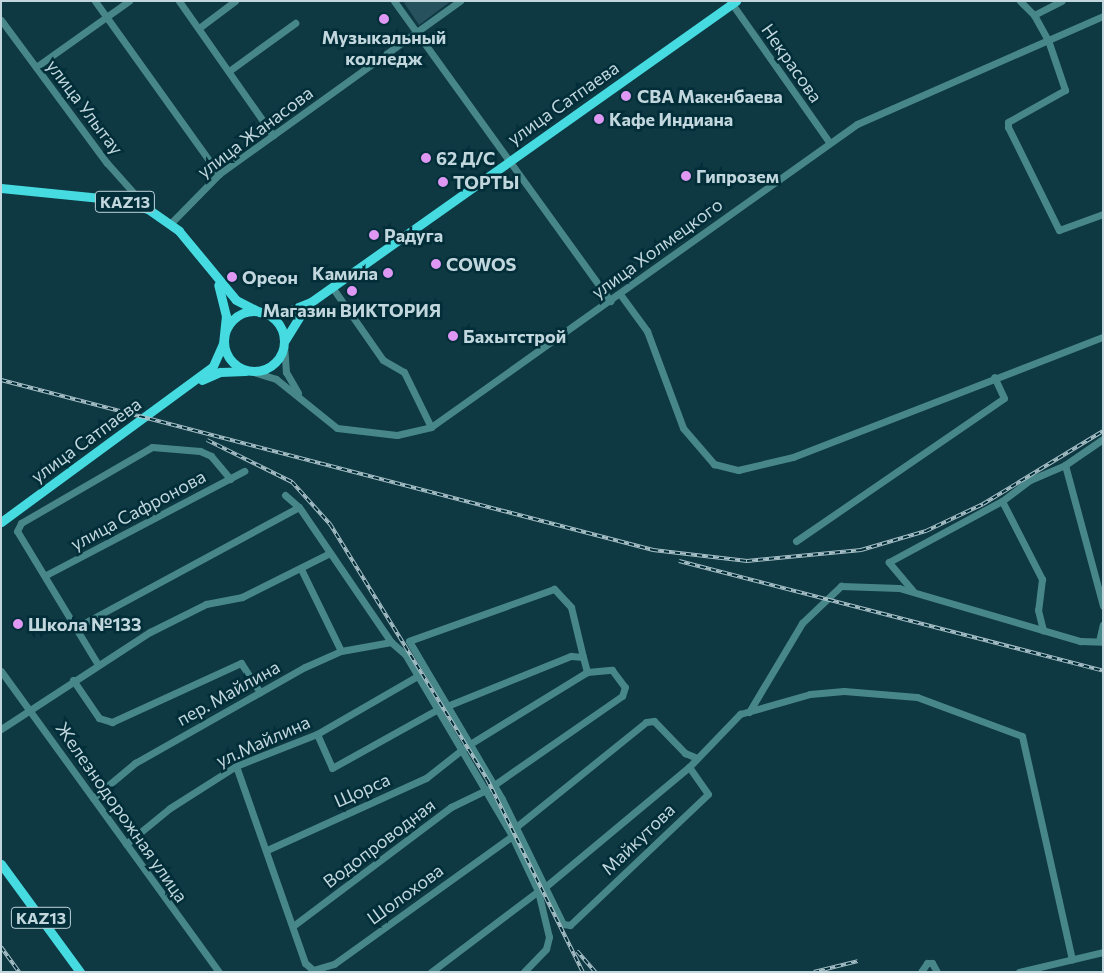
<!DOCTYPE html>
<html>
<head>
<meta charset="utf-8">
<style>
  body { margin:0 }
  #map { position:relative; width:1104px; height:973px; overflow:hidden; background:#0e3842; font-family:Commissioner,sans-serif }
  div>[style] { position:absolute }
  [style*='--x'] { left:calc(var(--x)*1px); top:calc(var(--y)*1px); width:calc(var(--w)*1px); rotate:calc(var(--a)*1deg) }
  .green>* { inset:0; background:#26515d }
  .minor>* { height:7px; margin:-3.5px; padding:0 3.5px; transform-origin:3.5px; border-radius:3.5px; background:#488789 }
  .major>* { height:9px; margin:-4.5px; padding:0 4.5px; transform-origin:4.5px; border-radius:4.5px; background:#45dbe0 }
  .major>.ring { margin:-4.5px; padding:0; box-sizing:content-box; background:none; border:9px solid #45dbe0; border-radius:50% }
  .rail>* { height:4px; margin-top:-2px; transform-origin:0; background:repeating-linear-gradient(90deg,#012e38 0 5.5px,#a8c0c7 0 11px); box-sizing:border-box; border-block:1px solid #a8c0c7 }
  .dots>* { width:14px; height:14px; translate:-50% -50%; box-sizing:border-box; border:2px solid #012e38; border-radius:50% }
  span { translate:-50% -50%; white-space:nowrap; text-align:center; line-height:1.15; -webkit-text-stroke:5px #012e38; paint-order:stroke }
  .shield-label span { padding:1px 4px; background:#012e38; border:1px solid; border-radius:4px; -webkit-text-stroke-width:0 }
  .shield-label { font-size:16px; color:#c1d6dd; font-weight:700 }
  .poi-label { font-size:18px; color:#c1d6dd; font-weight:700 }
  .left { translate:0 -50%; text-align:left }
  .right { translate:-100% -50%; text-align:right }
  .street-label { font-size:18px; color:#c1d6dd }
  .frame { position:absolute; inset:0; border:2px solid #c1d6dd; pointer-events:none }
</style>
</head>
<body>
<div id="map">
  <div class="green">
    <div style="clip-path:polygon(403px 1px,451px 1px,419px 25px)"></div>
  </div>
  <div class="minor">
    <div style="--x:95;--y:1;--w:213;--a:54.4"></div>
    <div style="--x:179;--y:1;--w:164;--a:55"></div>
    <div style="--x:394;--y:1;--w:370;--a:54.2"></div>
    <div style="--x:730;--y:1;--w:172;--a:54.9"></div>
    <div style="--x:1020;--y:1;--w:20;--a:45"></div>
    <div style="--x:1034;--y:15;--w:29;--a:61"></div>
    <div style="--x:1048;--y:40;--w:53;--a:71.2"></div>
    <div style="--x:1065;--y:90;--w:65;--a:150.7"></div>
    <div style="--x:1008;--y:122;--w:5;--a:90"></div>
    <div style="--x:1008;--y:127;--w:115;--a:63.7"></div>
    <div style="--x:1059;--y:230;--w:47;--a:-20"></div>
    <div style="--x:1034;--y:15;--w:31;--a:-27"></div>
    <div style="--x:1;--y:20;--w:178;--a:53.5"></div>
    <div style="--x:107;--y:163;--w:62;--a:48.3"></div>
    <div style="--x:199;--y:28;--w:45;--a:-36.9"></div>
    <div style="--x:36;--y:67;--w:114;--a:-35.4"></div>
    <div style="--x:229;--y:71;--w:82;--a:-36"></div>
    <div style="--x:171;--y:223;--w:69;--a:-45.6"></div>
    <div style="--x:219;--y:174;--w:297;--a:-35.7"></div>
    <div style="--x:332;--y:287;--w:89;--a:55.1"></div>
    <div style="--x:383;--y:360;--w:24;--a:30"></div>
    <div style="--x:404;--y:372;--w:61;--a:63.9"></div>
    <div style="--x:620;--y:294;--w:46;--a:53.9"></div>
    <div style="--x:647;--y:331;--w:103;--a:69.6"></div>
    <div style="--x:683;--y:428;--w:48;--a:49.3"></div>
    <div style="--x:714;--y:464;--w:25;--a:14"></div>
    <div style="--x:738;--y:470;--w:57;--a:-13.3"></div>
    <div style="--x:793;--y:457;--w:332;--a:-21.2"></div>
    <div style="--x:284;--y:344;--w:28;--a:86"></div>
    <div style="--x:286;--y:372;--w:24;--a:60"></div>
    <div style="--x:250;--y:371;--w:27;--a:17"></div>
    <div style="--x:276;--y:379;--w:78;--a:38.8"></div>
    <div style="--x:337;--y:428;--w:60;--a:6.7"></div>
    <div style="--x:397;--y:435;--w:35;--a:-13"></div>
    <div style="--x:431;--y:427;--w:523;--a:-35.42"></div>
    <div style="--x:857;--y:124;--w:269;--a:-23.7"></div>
    <div style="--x:1065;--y:465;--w:146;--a:74.9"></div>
    <div style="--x:285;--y:495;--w:18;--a:41"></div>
    <div style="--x:299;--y:507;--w:163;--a:55.7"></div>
    <div style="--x:391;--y:642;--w:18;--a:41"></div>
    <div style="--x:405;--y:654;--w:211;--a:59.5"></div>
    <div style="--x:512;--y:836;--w:61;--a:64.7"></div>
    <div style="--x:538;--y:891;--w:47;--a:76.6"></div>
    <div style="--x:549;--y:937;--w:12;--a:104"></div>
    <div style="--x:546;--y:949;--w:32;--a:134"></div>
    <div style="--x:1002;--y:501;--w:88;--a:62.9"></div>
    <div style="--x:1042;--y:579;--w:31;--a:97"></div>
    <div style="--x:1038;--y:610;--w:21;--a:76"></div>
    <div style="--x:796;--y:541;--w:252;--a:-34.5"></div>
    <div style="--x:1004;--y:398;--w:23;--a:-115"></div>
    <div style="--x:301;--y:569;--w:91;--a:64"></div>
    <div style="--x:46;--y:575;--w:224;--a:-27.7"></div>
    <div style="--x:913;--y:591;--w:38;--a:-130"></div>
    <div style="--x:889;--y:562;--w:128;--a:-28.4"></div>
    <div style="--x:1002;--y:501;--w:35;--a:-37"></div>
    <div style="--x:1030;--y:480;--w:38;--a:-23"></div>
    <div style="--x:1065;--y:465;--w:46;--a:-34.4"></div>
    <div style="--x:77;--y:627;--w:252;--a:-28.4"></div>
    <div style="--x:1099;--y:641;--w:17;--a:-77"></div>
    <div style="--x:583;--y:657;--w:51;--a:-103.5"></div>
    <div style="--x:571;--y:607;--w:25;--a:-133"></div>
    <div style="--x:554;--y:589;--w:154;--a:160.3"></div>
    <div style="--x:409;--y:641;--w:183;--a:59.5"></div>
    <div style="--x:502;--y:799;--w:139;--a:64"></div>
    <div style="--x:563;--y:924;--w:7;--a:8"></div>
    <div style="--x:570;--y:925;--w:190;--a:-43.5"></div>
    <div style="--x:708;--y:794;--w:33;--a:-125"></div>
    <div style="--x:97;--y:663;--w:154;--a:-121.2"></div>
    <div style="--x:17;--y:531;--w:9;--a:-63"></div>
    <div style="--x:21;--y:523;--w:151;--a:-30.1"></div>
    <div style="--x:152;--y:447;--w:48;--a:4.8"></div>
    <div style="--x:200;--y:451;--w:12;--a:24"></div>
    <div style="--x:211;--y:456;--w:30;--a:50"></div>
    <div style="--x:1;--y:671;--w:372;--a:54.1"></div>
    <div style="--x:73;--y:680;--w:46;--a:55.6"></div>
    <div style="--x:99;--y:718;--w:14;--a:17"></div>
    <div style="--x:112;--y:722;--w:142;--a:-24.6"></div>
    <div style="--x:241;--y:663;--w:35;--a:57"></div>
    <div style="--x:447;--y:706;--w:134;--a:-22"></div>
    <div style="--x:571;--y:656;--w:12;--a:5"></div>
    <div style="--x:583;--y:657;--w:16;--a:75"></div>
    <div style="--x:749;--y:712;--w:104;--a:-59.2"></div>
    <div style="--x:802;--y:623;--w:54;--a:-43.5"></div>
    <div style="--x:841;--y:586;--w:58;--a:2"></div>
    <div style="--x:899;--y:588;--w:189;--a:16.3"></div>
    <div style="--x:1080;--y:641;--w:23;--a:2"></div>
    <div style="--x:1;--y:729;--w:178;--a:-33.1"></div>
    <div style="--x:150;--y:632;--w:63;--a:-26.6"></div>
    <div style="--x:206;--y:604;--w:37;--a:-11"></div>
    <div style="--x:242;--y:597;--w:98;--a:-26.6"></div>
    <div style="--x:317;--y:734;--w:37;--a:66"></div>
    <div style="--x:332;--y:768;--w:124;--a:-29.1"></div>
    <div style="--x:470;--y:744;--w:137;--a:-31.6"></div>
    <div style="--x:587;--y:672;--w:25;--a:-5"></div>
    <div style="--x:612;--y:670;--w:21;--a:53"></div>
    <div style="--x:625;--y:687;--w:9;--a:108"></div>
    <div style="--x:622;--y:696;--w:156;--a:145.2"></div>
    <div style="--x:236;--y:766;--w:209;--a:70.7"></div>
    <div style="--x:305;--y:963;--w:11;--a:41"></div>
    <div style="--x:313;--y:970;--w:22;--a:-16"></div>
    <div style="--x:334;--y:964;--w:219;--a:-35.7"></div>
    <div style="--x:93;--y:798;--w:55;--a:-39.8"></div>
    <div style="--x:135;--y:763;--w:195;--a:-29.5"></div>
    <div style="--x:305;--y:667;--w:39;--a:-24"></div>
    <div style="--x:341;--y:651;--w:51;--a:-10.2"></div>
    <div style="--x:516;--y:827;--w:167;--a:-38.9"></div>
    <div style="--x:646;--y:722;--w:8;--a:-7"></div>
    <div style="--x:654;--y:721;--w:45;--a:45.9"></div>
    <div style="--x:685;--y:753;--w:13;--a:23"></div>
    <div style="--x:126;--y:844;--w:57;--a:-39.3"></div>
    <div style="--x:170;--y:808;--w:78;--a:-32.5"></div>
    <div style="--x:236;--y:766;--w:87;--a:-21.6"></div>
    <div style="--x:317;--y:734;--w:118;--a:-30"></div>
    <div style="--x:267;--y:850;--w:175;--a:-24.4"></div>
    <div style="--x:426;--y:778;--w:48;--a:-38.3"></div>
    <div style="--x:545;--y:887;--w:187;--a:-39.8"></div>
    <div style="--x:689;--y:767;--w:74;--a:-46.1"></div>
    <div style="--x:740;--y:714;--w:73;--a:-15.9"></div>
    <div style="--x:810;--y:694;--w:34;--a:-5"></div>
    <div style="--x:844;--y:691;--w:73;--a:4.7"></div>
    <div style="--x:917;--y:697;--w:112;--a:20.4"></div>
    <div style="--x:1022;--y:736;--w:229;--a:77.4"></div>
    <div style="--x:293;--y:926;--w:198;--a:-37"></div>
    <div style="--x:451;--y:807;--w:41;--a:-25.9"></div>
    <div style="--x:431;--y:972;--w:134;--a:-37.1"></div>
    <div style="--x:921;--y:972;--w:11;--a:-56"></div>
    <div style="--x:927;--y:963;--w:5;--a:0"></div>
    <div style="--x:932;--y:963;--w:10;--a:61"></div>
    <div style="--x:1019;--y:972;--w:86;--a:-13.4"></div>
  </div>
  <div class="major">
    <div style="--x:1;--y:188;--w:100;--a:5.7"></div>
    <div style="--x:101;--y:198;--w:48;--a:13.2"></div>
    <div style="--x:148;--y:209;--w:38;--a:35"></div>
    <div style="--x:179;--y:231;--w:89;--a:50.4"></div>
    <div style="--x:236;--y:300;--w:27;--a:27"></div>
    <div style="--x:260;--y:312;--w:26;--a:0"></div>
    <div style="--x:286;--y:312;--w:27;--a:-22"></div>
    <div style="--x:311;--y:302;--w:521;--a:-35.31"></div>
    <div class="ring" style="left:224px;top:311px;width:51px;height:51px"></div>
    <div style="--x:285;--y:340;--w:39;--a:-58"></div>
    <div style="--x:202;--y:380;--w:20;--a:-24"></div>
    <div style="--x:220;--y:372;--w:25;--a:-2"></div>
    <div style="--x:1;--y:522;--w:263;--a:-36.3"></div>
    <div style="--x:213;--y:366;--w:24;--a:-66"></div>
    <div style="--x:223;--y:344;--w:28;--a:-84"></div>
    <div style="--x:226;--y:316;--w:32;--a:-104"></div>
    <div style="--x:1;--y:864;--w:134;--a:53.8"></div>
  </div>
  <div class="rail">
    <div style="--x:1;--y:380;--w:674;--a:14.61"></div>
    <div style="--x:653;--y:550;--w:95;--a:6.7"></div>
    <div style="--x:747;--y:561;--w:115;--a:-5.5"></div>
    <div style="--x:861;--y:550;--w:68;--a:-16.3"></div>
    <div style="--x:926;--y:531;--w:63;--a:-25.3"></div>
    <div style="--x:983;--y:504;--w:140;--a:-31.3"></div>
    <div style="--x:207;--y:440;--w:95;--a:26.3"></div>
    <div style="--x:292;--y:482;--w:57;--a:47.9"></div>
    <div style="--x:330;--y:524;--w:299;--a:58.4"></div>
    <div style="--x:487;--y:779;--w:216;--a:63.6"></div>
    <div style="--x:679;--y:561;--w:438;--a:14.5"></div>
    <div style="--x:1;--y:947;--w:31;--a:54"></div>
    <div style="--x:577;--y:951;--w:28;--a:49"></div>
    <div style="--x:814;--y:972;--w:45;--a:-14"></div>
  </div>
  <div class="dots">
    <div style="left:384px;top:19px;background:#de98f3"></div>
    <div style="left:626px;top:96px;background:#de98f3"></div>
    <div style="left:599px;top:119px;background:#de98f3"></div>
    <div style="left:426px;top:158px;background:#de98f3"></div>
    <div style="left:686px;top:176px;background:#de98f3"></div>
    <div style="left:443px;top:182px;background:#de98f3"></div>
    <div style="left:374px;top:235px;background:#de98f3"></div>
    <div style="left:436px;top:264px;background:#de98f3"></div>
    <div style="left:388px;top:273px;background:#de98f3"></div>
    <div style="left:232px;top:277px;background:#de98f3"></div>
    <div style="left:352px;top:291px;background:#de98f3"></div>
    <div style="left:453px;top:336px;background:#de98f3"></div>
    <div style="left:18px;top:624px;background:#de98f3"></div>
  </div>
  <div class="shield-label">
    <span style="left:125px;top:202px">KAZ13</span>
    <span style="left:41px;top:918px">KAZ13</span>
  </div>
  <div class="poi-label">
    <span style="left:384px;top:48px">Музыкальный<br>колледж</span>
    <span class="left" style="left:637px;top:96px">СВА Макенбаева</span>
    <span class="left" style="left:609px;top:119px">Кафе Индиана</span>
    <span class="left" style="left:436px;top:158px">62 Д/С</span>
    <span class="left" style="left:696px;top:176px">Гипрозем</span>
    <span class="left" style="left:453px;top:182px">ТОРТЫ</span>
    <span class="left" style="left:384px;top:235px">Радуга</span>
    <span class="left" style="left:446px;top:264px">COWOS</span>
    <span class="right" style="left:378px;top:273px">Камила</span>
    <span class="left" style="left:242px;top:277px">Ореон</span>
    <span style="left:352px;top:310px">Магазин ВИКТОРИЯ</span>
    <span class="left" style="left:463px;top:336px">Бахытстрой</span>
    <span class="left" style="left:28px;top:624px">Школа №133</span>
  </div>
  <div class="street-label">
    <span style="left:792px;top:63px;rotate:55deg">Некрасова</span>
    <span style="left:563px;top:103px;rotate:-35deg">улица Сатпаева</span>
    <span style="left:85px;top:107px;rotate:53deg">улица Улытау</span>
    <span style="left:255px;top:132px;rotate:-37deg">улица Жанасова</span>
    <span style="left:657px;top:248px;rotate:-36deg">улица Холмецкого</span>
    <span style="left:86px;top:440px;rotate:-36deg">улица Сатпаева</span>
    <span style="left:138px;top:510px;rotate:-28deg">улица Сафронова</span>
    <span style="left:228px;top:693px;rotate:-29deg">пер. Майлина</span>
    <span style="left:263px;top:741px;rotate:-24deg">ул.Майлина</span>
    <span style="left:362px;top:790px;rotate:-24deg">Щорса</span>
    <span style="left:122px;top:812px;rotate:55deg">Железнодорожная улица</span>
    <span style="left:638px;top:839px;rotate:-44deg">Майкутова</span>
    <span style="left:379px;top:843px;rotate:-37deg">Водопроводная</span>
    <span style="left:405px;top:894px;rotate:-36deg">Шолохова</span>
  </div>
  <div class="frame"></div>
</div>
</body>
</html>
